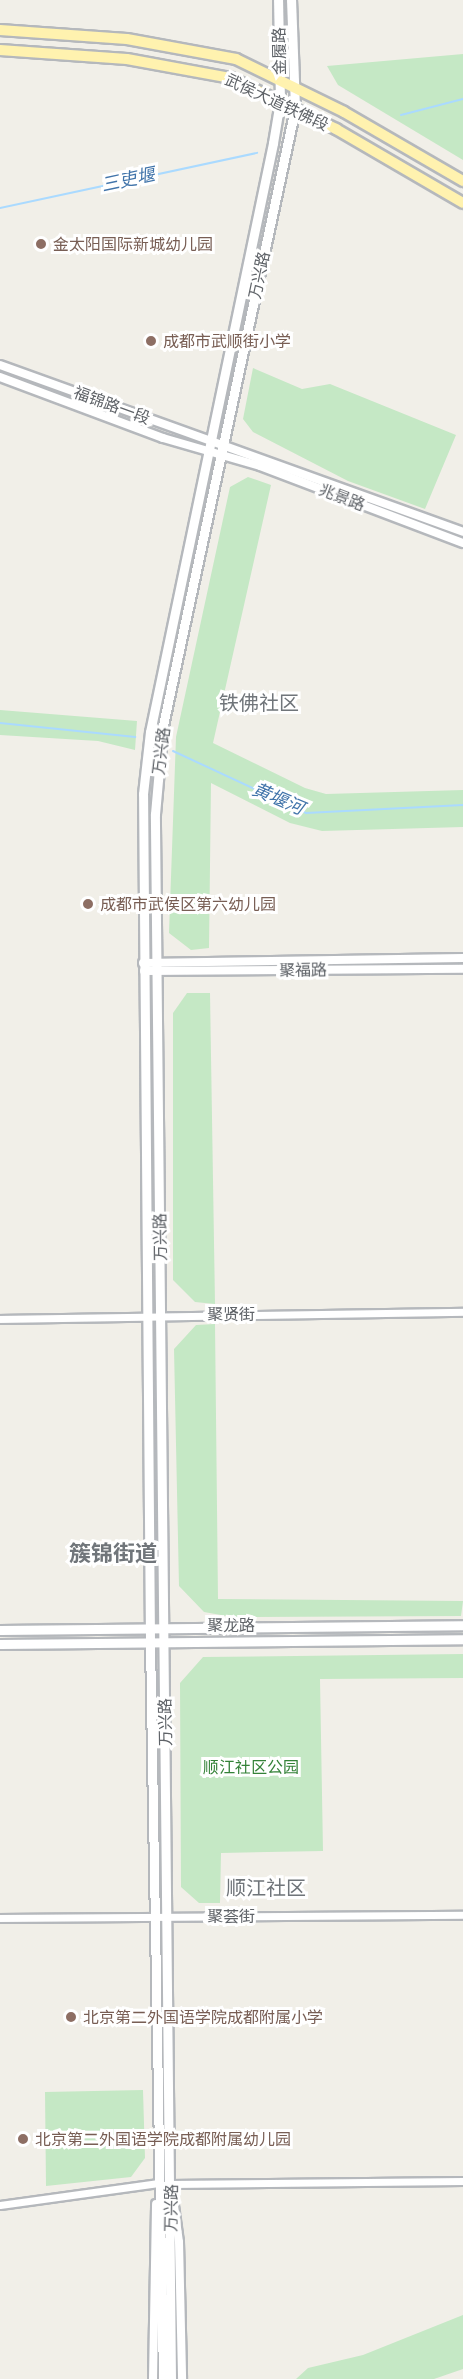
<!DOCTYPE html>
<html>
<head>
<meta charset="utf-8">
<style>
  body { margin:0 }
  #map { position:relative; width:463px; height:2379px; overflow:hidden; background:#f1efe8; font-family:Inter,"Noto Sans SC",sans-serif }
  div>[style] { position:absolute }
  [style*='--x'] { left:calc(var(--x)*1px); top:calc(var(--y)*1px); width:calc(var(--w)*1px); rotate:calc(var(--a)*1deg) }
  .green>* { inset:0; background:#c5e8c5 }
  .stream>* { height:2px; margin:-1px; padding:0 1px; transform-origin:1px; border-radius:1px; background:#aadaff }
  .roads { filter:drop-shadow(2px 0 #b5b8bc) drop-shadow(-2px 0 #b5b8bc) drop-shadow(0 2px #b5b8bc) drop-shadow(0 -2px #b5b8bc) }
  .minor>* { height:7px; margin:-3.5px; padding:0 3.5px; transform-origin:3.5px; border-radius:3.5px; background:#fff }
  .tertiary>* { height:8px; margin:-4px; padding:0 4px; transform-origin:4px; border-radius:4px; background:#fff }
  .secondary>* { height:9px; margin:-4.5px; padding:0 4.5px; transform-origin:4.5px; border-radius:4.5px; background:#fff }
  .primary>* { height:10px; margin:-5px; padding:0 5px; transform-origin:5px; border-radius:5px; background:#fff2af }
  .dots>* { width:16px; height:16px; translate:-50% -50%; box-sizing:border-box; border:3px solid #fff; border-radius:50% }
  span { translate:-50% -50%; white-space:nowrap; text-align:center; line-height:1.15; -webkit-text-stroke:6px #fff; paint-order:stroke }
  .street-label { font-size:16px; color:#5f6368 }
  .education-label { font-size:16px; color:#785e54 }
  .left { translate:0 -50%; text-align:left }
  .park-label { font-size:16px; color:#348238 }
  .water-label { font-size:18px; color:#4174aa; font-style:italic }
  .quarter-label { font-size:20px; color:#70757a }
  .district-label { font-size:22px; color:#70757a; font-weight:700 }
</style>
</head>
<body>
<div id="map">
  <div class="green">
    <div style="clip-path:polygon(463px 54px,463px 160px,338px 85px,327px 66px)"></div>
    <div style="clip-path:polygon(253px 368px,302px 389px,330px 384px,456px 435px,425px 509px,348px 481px,253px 432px,243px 419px)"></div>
    <div style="clip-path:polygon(248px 477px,271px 485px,213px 743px,305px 788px,326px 794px,463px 790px,463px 827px,322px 831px,290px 823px,211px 783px,209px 948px,191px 950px,169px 933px,176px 737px,230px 487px)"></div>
    <div style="clip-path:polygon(0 710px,137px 721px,135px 750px,98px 741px,0 735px)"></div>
    <div style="clip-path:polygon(187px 993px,210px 993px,215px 1304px,195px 1302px,173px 1280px,173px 1013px)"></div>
    <div style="clip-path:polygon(215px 1324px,218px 1599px,463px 1601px,461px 1616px,232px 1617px,204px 1612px,179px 1586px,174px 1349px,196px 1325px)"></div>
    <div style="clip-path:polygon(463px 1654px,463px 1678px,320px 1679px,323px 1851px,221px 1853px,220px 1903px,199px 1903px,181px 1887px,180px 1683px,203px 1657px)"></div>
    <div style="clip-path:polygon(143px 2090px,145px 2158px,131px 2177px,46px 2186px,45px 2092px)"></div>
    <div style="clip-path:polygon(463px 2315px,463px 2369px,434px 2379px,296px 2379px,308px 2368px,363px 2355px)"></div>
  </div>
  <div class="stream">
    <div style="--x:401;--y:115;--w:64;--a:-14.5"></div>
    <div style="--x:0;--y:208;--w:263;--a:-12.1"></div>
    <div style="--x:0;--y:723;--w:136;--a:5.9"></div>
    <div style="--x:173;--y:751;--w:147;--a:25"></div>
    <div style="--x:306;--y:813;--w:157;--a:-2.9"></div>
  </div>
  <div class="roads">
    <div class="minor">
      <div style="--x:0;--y:1319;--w:463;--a:-0.9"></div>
      <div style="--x:0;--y:1918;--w:463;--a:-0.4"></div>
      <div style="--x:171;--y:2184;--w:292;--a:-0.6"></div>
      <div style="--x:0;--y:2205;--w:160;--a:-7.9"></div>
    </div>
    <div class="tertiary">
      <div style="--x:0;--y:365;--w:492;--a:19.8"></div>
      <div style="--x:0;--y:377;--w:174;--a:20.5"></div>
      <div style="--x:163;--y:438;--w:101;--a:16.1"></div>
      <div style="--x:260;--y:466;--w:217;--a:20.8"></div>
      <div style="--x:143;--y:963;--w:320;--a:-0.9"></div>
      <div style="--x:144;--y:971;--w:319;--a:-0.4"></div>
      <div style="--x:172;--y:2191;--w:51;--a:82.2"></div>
      <div style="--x:179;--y:2242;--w:137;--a:88.7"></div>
      <div style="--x:153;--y:2379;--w:175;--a:-89"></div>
    </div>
    <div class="secondary">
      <div style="--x:0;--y:1630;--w:463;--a:-0.6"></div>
      <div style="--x:0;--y:1644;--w:463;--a:-0.6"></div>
      <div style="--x:163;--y:2379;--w:739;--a:-91.01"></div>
      <div style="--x:150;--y:1640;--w:846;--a:-90.47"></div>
      <div style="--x:143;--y:794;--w:62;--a:-83.6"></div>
      <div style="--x:150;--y:732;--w:602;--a:-78.2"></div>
      <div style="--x:273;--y:143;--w:43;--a:-80.5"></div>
      <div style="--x:280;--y:101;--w:101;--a:-91.1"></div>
      <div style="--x:171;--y:2379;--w:1565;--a:-90.59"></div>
      <div style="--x:155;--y:814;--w:89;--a:-84.9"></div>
      <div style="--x:163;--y:725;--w:631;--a:-77.92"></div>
      <div style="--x:295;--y:108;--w:108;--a:-92.1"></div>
    </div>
    <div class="primary">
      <div style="--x:0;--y:30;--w:127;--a:4.1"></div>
      <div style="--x:127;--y:39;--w:111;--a:10.4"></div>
      <div style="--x:236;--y:59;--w:120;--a:26.1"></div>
      <div style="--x:344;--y:112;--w:138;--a:30.1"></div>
      <div style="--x:0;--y:50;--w:127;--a:4.1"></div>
      <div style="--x:127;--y:59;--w:106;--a:10.4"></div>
      <div style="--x:231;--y:78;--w:117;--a:25.9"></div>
      <div style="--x:336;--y:129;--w:147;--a:30.2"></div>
    </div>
  </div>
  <div class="dots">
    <div style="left:41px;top:244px;background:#8d6e63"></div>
    <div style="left:151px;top:341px;background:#8d6e63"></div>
    <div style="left:88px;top:904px;background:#8d6e63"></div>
    <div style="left:71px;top:2017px;background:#8d6e63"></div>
    <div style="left:23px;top:2139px;background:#8d6e63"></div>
  </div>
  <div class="street-label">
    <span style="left:279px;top:51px;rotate:-91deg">金履路</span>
    <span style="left:277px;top:102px;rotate:25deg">武侯大道铁佛段</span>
    <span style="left:259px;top:275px;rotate:-78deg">万兴路</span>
    <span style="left:112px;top:405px;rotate:20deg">福锦路一段</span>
    <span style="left:342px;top:497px;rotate:21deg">兆景路</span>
    <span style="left:161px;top:751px;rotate:-83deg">万兴路</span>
    <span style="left:303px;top:970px;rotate:-1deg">聚福路</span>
    <span style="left:160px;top:1237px;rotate:-91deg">万兴路</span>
    <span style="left:231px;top:1314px">聚贤街</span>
    <span style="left:231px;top:1625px">聚龙路</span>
    <span style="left:165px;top:1722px;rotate:-91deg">万兴路</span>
    <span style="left:231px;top:1916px">聚荟街</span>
    <span style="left:171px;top:2208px;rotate:-89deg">万兴路</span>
  </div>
  <div class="education-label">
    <span class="left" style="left:53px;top:244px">金太阳国际新城幼儿园</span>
    <span class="left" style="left:163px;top:341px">成都市武顺街小学</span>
    <span class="left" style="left:100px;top:904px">成都市武侯区第六幼儿园</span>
    <span class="left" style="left:83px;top:2017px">北京第二外国语学院成都附属小学</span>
    <span class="left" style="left:35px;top:2139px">北京第二外国语学院成都附属幼儿园</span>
  </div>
  <div class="park-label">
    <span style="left:251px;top:1767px">顺江社区公园</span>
  </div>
  <div class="water-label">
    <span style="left:128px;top:180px;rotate:-12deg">三吏堰</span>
    <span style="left:278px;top:799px;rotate:23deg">黄堰河</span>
  </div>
  <div class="quarter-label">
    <span style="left:259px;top:703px">铁佛社区</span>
    <span style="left:266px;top:1888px">顺江社区</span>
  </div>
  <div class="district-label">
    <span style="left:113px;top:1554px">簇锦街道</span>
  </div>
</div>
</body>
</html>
